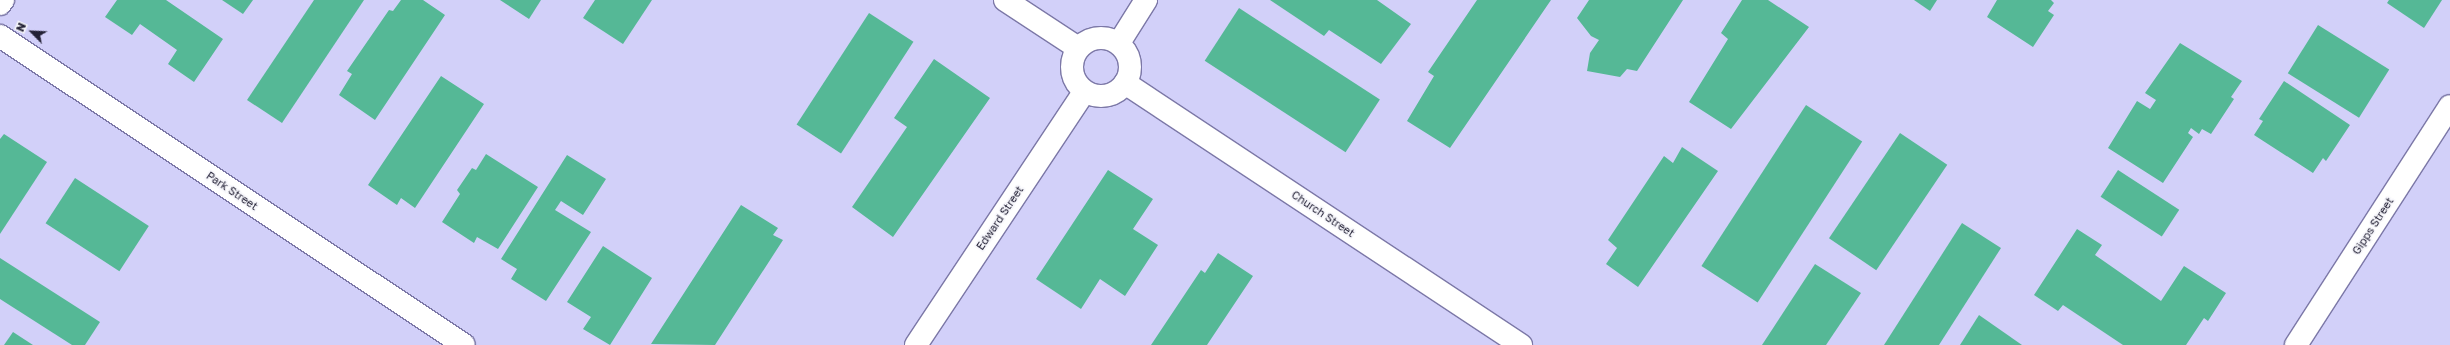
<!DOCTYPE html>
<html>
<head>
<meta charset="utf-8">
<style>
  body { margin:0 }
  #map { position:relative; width:2450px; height:345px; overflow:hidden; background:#d2d0f9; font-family:"Golos Text",sans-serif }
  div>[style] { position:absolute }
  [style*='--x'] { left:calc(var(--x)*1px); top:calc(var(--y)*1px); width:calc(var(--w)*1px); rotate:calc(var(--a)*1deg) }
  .building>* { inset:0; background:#55b896; transform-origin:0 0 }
  .roads { filter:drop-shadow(1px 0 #7c78a7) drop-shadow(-1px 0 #7c78a7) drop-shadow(0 1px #7c78a7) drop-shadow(0 -1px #7c78a7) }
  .minor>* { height:22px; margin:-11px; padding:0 11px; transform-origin:11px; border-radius:11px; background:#fff }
  .minor>.ring { margin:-11px; padding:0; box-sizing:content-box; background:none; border:22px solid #fff; border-radius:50% }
  .major>* { height:22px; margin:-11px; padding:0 11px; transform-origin:11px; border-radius:11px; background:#fff }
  span { translate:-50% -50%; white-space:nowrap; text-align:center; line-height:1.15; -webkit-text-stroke:3px #f5f5fa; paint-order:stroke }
  .street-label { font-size:11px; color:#242236 }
  .north { position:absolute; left:12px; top:12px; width:40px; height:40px; -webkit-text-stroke:3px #f5f5fa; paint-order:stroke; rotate:294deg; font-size:11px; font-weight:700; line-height:16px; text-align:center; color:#242236 }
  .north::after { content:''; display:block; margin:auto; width:14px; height:18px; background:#242236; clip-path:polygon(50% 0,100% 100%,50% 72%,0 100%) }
</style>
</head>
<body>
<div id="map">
  <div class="building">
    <div style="clip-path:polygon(117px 0,166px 0,223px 39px,194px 82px,168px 64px,177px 50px,140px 24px,132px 35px,105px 17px)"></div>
    <div style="clip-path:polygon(222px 0,253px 0,243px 14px)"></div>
    <div style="clip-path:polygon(314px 0,364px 0,282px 123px,247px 100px)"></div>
    <div style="clip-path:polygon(401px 0,423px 0,445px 15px,375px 120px,339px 95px,352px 74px,347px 71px,389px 10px,393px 11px)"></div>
    <div style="clip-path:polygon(500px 0,541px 0,529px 19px)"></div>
    <div style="clip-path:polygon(595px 0,652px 0,623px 44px,583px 18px)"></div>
    <div style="clip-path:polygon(1270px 0,1377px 0,1411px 24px,1381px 64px,1329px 30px,1324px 36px)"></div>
    <div style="clip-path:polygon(1477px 0,1551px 0,1450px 148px,1407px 121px,1434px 76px,1428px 72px)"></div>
    <div style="clip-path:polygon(1589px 0,1683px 0,1637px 71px,1627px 69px,1620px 77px,1587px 71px,1590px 53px,1599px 40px,1591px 36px,1577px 18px)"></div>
    <div style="clip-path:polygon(1742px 0,1768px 0,1809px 27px,1731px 129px,1689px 102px,1728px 39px,1721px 33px)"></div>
    <div style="clip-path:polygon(1914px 0,1937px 0,1930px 11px)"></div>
    <div style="clip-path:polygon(1997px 0,2051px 0,2054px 3px,2048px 11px,2054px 15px,2033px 47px,1987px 17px)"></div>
    <div style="clip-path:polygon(2389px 0,2442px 0,2424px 28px,2387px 3px)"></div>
    <div style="left:1239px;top:8px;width:168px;height:63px;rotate:33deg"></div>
    <div style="left:869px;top:13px;width:53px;height:133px;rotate:33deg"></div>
    <div style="left:2318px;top:25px;width:84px;height:57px;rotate:32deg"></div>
    <div style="clip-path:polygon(2180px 43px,2242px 81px,2231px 97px,2234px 99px,2211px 134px,2202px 129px,2199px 134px,2191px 128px,2188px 133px,2193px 137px,2163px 183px,2108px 148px,2137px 101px,2150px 109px,2156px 100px,2145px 93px)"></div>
    <div style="clip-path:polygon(934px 59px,990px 98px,893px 237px,852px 207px,907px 127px,894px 118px)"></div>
    <div style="clip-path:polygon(441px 76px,484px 104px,415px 208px,401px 198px,397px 205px,368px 185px)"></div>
    <div style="clip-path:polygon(2284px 81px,2350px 125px,2326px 161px,2323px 158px,2313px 173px,2254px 135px,2263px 121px,2259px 119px)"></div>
    <div style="left:1806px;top:105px;width:67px;height:192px;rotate:33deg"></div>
    <div style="left:1900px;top:133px;width:57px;height:127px;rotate:34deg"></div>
    <div style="clip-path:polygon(4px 134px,47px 162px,0 234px,0 139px)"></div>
    <div style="clip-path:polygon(1682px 147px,1718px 171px,1638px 287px,1606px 264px,1617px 248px,1608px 240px,1664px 156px,1673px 163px)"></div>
    <div style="clip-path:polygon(486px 154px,538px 187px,498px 249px,477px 237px,474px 243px,442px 222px,460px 194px,457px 190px,472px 168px,476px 170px)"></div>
    <div style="clip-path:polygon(567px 155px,606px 179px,583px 215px,561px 201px,555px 210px,591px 232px,546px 301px,511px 279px,517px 269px,501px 259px)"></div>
    <div style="clip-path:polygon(1108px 170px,1153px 199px,1133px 229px,1158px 245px,1125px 296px,1100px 279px,1081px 309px,1036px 279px)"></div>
    <div style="left:2118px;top:170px;width:73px;height:32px;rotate:33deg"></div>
    <div style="left:75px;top:178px;width:88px;height:54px;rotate:33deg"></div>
    <div style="clip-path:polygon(741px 205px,778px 228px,773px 235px,783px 240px,715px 345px,651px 344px)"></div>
    <div style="clip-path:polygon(1962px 223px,2001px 248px,1939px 345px,1884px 345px)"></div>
    <div style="clip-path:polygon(2077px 229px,2102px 245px,2095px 255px,2161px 301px,2184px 266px,2226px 293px,2208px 321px,2204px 318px,2186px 345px,2123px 345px,2063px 305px,2058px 311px,2034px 295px)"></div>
    <div style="clip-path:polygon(603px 246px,652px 278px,610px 345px,583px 329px,591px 317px,567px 302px)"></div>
    <div style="clip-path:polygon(1218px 253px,1253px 276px,1207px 345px,1151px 345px,1201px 270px,1205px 273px)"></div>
    <div style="clip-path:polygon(0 258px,100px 322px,85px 345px,72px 345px,0 299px)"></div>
    <div style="clip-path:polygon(1815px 264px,1861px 293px,1826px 345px,1762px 345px)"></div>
    <div style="clip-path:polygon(1979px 315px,2022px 345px,1960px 345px)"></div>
    <div style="clip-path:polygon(13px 332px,33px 345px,4px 345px)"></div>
  </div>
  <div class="roads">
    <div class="minor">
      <div style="--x:1005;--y:0;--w:87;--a:33.3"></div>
      <div style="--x:0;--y:36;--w:557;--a:33.66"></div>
      <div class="ring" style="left:1072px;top:38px;width:36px;height:36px"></div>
      <div style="--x:1119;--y:43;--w:51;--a:-57.9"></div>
      <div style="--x:1125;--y:83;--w:475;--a:33.5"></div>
      <div style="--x:916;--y:345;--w:304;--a:-56.4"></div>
      <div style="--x:2296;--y:345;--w:284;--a:-57.2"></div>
    </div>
    <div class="major">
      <div style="--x:0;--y:4;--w:5;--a:-53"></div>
    </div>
  </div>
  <div class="street-label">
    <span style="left:232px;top:191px;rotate:34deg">Park Street</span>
    <span style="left:1323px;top:214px;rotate:34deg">Church Street</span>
    <span style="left:1000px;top:218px;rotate:-56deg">Edward Street</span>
    <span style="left:2373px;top:226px;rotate:-57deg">Gipps Street</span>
  </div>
  <div class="north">N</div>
</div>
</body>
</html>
